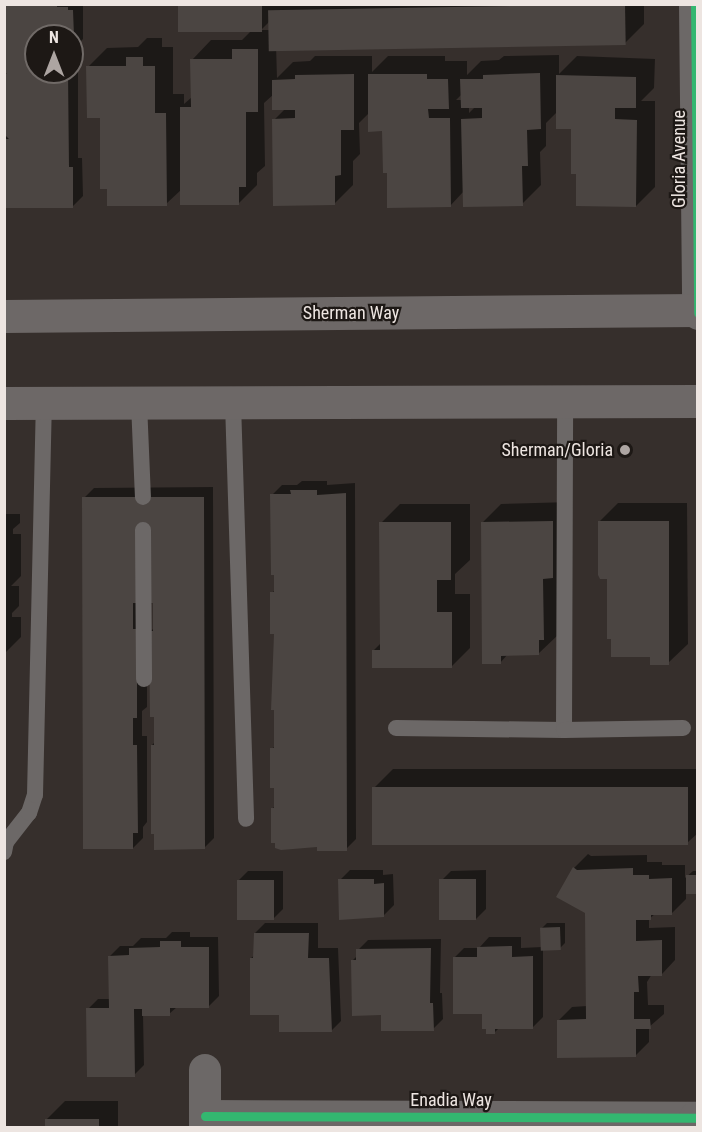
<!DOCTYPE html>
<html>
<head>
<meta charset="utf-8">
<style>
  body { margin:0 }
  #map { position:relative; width:702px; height:1132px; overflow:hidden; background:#362f2c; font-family:"Roboto Condensed",sans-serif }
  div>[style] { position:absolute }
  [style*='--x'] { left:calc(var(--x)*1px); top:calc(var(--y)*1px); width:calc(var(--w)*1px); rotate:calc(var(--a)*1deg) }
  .shadow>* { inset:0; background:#0007 }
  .building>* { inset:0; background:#4b4542; transform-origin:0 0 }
  .service>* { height:16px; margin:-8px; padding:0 8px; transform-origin:8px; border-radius:8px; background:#6c6867 }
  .minor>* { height:32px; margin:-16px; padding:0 16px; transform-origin:16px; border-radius:16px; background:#6c6867 }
  .tertiary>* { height:33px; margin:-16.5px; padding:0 16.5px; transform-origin:16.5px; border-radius:16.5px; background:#6c6867 }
  .primary>* { height:33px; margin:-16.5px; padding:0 16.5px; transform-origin:16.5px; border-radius:16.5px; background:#6d6867 }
  .cycleway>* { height:9px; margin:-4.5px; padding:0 4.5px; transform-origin:4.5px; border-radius:4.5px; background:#33b770 }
  .dots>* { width:16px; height:16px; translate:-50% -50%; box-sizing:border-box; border:3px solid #1d1815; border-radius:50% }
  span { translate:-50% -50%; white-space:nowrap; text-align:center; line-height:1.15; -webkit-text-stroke:4.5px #1d1815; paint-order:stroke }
  .street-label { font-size:18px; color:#ede5e1 }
  .poi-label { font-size:18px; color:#ede5e1 }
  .right { translate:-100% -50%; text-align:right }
  .frame { position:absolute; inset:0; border:6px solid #ede5e1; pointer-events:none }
  .north { position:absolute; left:24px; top:24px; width:60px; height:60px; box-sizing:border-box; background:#1d1815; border:2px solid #706a67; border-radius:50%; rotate:0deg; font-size:16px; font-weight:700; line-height:24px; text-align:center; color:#ede5e1 }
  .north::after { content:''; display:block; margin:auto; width:21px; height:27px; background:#ada5a2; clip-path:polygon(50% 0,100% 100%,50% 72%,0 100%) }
</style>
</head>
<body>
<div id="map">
  <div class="shadow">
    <div style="clip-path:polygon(evenodd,4px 4px,83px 4px,83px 39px,78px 44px,78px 158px,82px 158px,83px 196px,73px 206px,4px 207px,4px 78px,11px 72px,4px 72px,4px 4px,36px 36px,72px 36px,72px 72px,36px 72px,36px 36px)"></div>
    <div style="clip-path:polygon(evenodd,180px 4px,644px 4px,644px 24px,625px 43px,276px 44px,277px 78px,293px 62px,310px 61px,315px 56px,372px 56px,372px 72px,388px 56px,445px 56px,445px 61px,467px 61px,467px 75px,481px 61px,499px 60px,504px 56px,559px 55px,559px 74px,577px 56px,655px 59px,654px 88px,641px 101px,655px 101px,655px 187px,636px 206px,578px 172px,572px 128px,558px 111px,546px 123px,546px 146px,540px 152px,541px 185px,522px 204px,464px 191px,450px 206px,389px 172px,383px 130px,369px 113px,359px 123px,360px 154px,353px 161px,353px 185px,334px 204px,274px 120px,286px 108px,274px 94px,264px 103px,265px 166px,257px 173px,257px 185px,238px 204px,182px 189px,166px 204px,101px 116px,88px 67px,107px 48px,138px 47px,147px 38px,162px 38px,162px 47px,173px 47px,173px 94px,184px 94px,184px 104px,192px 97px,192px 60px,211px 40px,242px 40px,252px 30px,180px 4px,269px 22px,269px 30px,261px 30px,269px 22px,180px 4px,462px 94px,462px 100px,456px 100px,462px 94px,180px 4px,469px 107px,475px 107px,469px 113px,469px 107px)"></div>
    <div style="clip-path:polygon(302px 481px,327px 481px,327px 485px,355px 483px,356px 839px,346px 849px,319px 846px,272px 809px,276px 805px,272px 749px,276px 745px,275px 633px,272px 593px,276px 589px,272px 495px,282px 485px,297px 485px)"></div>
    <div style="clip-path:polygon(213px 487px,214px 838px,204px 848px,152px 745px,155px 742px,151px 631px,155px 627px,155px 601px,152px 601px,147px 620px,147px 707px,142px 711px,142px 736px,147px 736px,147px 822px,143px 827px,143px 838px,133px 848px,84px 498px,94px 488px)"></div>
    <div style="clip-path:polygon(571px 502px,558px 635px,538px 654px,508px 654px,500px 663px,482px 523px,501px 504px)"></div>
    <div style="clip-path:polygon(618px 503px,687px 503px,688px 644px,668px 663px,651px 655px,609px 577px,599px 522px)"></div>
    <div style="clip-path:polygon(400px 504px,470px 504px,470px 560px,455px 574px,455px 594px,470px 594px,470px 648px,451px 667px,374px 650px,381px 643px,381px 523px)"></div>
    <div style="clip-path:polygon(4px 514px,20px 514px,20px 523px,13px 529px,13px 534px,21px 534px,21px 576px,11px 586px,19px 586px,19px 606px,12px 613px,12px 617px,21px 617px,21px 637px,4px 654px)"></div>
    <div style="clip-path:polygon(393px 769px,698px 769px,698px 833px,687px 843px,374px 788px)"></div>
    <div style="clip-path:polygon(588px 854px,591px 856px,647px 855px,647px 862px,662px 862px,662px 865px,685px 865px,685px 878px,693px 871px,698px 871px,698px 893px,686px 893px,686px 899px,672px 913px,655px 914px,649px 919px,649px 928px,675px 927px,675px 960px,662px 974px,652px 974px,647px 982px,648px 1005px,664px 1005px,664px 1014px,649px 1027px,649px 1042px,635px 1056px,558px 1021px,572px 1007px,587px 1006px,587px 912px,574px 868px)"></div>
    <div style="clip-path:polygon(350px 870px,383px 870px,383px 875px,393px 874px,394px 905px,384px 915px,340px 880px)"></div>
    <div style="clip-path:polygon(486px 870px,486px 909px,476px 919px,441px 881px,451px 871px)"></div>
    <div style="clip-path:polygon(248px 871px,283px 871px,283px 909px,273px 919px,238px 881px)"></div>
    <div style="clip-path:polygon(265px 923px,318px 923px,318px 948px,338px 948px,341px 1021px,331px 1031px,281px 1014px,251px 958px,255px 955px,255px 933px)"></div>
    <div style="clip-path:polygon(547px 923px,565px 923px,565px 943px,560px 948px,543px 949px,543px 1017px,533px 1027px,500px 1027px,495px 1032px,454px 958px,464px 948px,479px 948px,489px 937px,521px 937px,521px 948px,542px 947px,542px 928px)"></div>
    <div style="clip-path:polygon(172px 932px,190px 932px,190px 937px,218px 937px,219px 996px,209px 1006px,177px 1007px,169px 1014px,143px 1014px,144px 1065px,134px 1075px,88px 1009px,98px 999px,110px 999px,110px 956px,120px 946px,133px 946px,141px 938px,166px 938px)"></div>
    <div style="clip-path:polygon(441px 939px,440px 993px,442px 993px,443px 1019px,433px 1029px,382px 1014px,353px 960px,358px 955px,358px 950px,368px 940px)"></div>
    <div style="clip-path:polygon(65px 1101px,118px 1101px,118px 1128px,46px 1128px,46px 1120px)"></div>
  </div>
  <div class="building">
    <div style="clip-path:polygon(35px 4px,57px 5px,57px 7px,68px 7px,68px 10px,73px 10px,74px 36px,36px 36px,36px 72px,68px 72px,69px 167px,73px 167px,73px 208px,4px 208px,4px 139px,9px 139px,4px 134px,4px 76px,7px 73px,4px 73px,4px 6px)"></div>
    <div style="left:178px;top:4px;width:84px;height:28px"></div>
    <div style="left:625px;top:4px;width:41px;height:357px;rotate:89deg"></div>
    <div style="clip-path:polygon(232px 49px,258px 49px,258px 112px,246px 112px,246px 187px,239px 187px,239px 205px,180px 205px,180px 107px,191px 107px,190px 59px,232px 59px)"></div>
    <div style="clip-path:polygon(126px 57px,143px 57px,143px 66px,155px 66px,155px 113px,166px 113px,167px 206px,107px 206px,107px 189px,100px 189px,100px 118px,87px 118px,86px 66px,126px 66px)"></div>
    <div style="clip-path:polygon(540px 73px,541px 129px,527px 130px,528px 166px,522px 166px,523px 206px,463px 207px,461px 119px,482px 118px,482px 108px,461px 108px,460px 79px,483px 79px,483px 75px)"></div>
    <div style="clip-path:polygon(354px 74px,354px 130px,341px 130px,341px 175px,335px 176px,335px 205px,273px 206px,272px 119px,295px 118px,295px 110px,272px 110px,272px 80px,295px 79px,295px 75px)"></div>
    <div style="clip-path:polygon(368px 74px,427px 74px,427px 79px,448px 79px,449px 109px,428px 109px,429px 118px,450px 118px,451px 207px,387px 208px,387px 173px,383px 173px,382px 131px,368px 132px)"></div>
    <div style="clip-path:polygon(556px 75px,636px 77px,636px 108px,615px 108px,615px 119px,637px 120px,636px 207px,576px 206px,576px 174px,571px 174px,571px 129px,556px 129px)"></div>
    <div style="clip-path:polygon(290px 490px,317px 490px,317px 495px,346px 493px,347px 851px,317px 851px,317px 847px,281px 850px,275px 848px,275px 843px,271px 843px,271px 808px,274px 808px,274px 788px,270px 788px,270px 748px,274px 748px,274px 710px,271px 710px,274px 634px,270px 634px,270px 592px,274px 592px,274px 575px,271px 575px,270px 494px,291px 494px)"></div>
    <div style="clip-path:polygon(82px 497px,204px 497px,205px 849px,154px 850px,154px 834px,151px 834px,151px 745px,154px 745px,154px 717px,150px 717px,149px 631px,153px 631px,153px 603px,133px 603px,133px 629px,137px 629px,137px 718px,133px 718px,133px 745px,137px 745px,138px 833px,133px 833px,133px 849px,83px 849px)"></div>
    <div style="clip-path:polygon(553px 521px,553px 578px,543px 579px,544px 640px,539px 640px,539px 655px,501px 656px,501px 664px,482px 664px,481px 522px)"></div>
    <div style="clip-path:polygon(598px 521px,669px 521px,669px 665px,650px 665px,650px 657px,611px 657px,611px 639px,607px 639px,607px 579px,600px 579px,598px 575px)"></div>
    <div style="clip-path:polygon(379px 522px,451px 522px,451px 580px,437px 580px,437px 612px,452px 612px,452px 668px,372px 668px,372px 650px,380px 650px)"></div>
    <div style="left:372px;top:787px;width:316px;height:58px"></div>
    <div style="clip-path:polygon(573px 867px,577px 870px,633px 868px,633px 875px,649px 875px,649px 879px,672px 878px,672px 915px,651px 915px,651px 920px,636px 920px,636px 941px,662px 940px,662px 976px,638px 976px,639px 992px,634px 992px,634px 1019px,650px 1019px,651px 1029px,636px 1029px,636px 1057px,557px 1058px,557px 1020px,586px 1019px,585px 913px,556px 897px)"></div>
    <div style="left:686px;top:875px;width:12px;height:19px"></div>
    <div style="clip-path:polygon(338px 879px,374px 879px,374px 884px,384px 883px,384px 917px,339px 920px)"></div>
    <div style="left:476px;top:879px;width:41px;height:37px;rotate:90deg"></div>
    <div style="left:237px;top:880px;width:37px;height:40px"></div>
    <div style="left:560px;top:927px;width:23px;height:20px;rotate:88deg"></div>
    <div style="clip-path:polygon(254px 933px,309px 933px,308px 958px,329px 958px,332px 1032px,279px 1032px,279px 1015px,250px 1015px,250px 958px,253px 958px)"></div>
    <div style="clip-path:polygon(160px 941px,181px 941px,181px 947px,209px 947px,209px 1008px,170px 1008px,170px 1016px,142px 1016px,142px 1009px,134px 1009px,135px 1077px,87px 1077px,86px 1008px,109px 1008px,108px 956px,129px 955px,129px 948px,160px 947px)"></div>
    <div style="clip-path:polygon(512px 946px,512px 957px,533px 956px,533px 1029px,495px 1029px,495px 1034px,486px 1034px,486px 1029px,482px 1029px,482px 1014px,453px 1014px,453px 957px,477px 957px,477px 947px)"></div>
    <div style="clip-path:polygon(431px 948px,430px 1003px,433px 1003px,434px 1031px,381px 1031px,381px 1015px,352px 1016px,351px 960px,356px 960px,356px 949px)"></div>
    <div style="left:99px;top:1119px;width:9px;height:54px;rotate:90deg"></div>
  </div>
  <div class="service">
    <div style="--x:139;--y:403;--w:94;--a:87.6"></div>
    <div style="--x:233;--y:403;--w:416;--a:88.2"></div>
    <div style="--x:143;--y:530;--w:149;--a:89.6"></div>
    <div style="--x:396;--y:728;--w:168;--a:0.7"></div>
    <div style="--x:564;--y:730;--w:328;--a:-89.8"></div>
    <div style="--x:564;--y:730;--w:119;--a:-1"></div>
    <div style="--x:4;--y:852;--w:10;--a:-79"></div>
    <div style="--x:6;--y:842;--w:37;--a:-52"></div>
    <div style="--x:29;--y:813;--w:19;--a:-72"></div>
    <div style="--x:35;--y:795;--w:392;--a:-88.7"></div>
  </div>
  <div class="minor">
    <div style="--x:205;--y:1116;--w:493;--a:0.2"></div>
    <div style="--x:205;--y:1128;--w:58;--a:-90"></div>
  </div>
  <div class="tertiary">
    <div style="--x:695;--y:4;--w:309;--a:89.4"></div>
    <div style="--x:695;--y:1118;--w:10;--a:90"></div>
  </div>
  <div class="primary">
    <div style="--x:4;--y:316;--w:694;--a:-0.5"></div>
    <div style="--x:4;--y:403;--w:694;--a:-0.17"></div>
  </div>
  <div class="cycleway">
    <div style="--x:695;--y:4;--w:309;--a:89.4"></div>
    <div style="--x:205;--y:1116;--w:493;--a:0.2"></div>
  </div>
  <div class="dots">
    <div style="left:625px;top:450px;background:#ada5a2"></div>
  </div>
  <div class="street-label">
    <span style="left:679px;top:159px;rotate:-90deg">Gloria Avenue</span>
    <span style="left:351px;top:313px">Sherman Way</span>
    <span style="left:451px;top:1100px">Enadia Way</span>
  </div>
  <div class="poi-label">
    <span class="right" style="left:613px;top:450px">Sherman/Gloria</span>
  </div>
  <div class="frame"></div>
  <div class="north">N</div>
</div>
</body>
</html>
